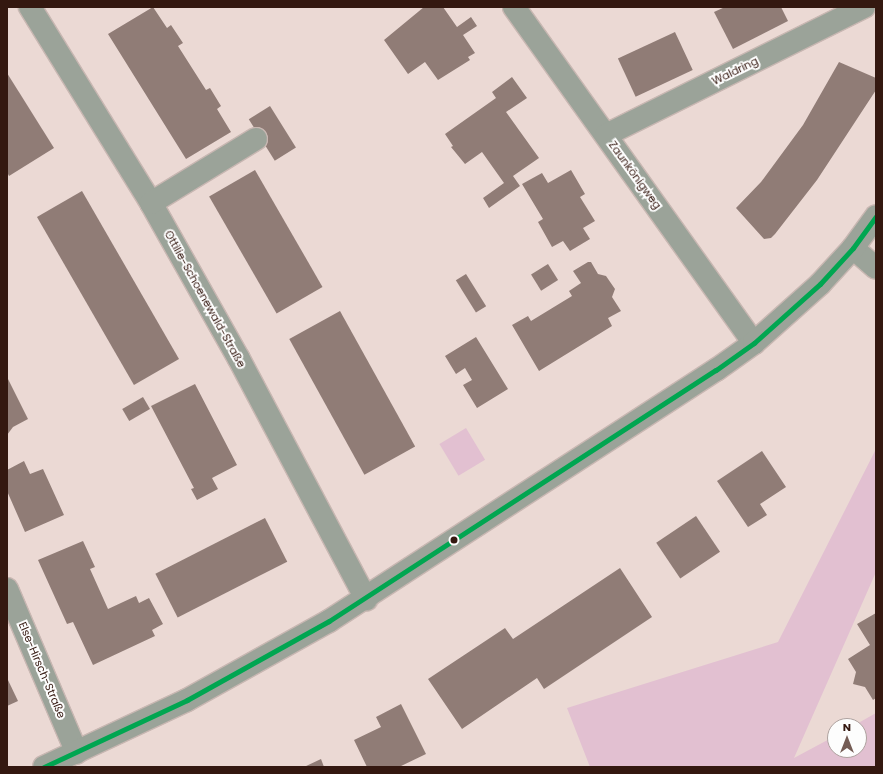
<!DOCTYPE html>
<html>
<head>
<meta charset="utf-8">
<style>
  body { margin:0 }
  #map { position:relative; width:883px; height:774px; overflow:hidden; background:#ebd9d4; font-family:Poppins,sans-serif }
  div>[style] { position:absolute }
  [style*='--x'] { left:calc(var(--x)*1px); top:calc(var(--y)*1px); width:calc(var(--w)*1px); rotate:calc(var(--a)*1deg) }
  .green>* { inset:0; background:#e2c0d1; transform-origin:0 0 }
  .building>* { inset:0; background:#907c76; transform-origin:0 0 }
  .roads { filter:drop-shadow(1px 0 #c8b7b2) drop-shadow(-1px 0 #c8b7b2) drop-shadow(0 1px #c8b7b2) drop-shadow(0 -1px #c8b7b2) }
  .minor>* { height:22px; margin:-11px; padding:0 11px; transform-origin:11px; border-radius:11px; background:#9ba399 }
  .bus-1>* { height:5px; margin:-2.5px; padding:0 2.5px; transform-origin:2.5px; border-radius:2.5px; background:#00a651 }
  .dots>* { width:11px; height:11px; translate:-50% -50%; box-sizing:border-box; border:2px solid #fdfdfd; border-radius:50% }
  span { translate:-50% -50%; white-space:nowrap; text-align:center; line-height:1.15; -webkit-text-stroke:4px #fdfdfd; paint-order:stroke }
  .street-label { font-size:11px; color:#341810 }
  .frame { position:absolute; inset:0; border:8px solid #341810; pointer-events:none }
  .north { position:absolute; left:827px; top:718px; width:40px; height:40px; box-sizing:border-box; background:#fdfdfd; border:1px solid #ada19e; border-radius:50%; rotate:0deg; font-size:11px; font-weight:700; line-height:16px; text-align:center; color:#341810 }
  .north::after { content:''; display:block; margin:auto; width:14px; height:18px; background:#745c55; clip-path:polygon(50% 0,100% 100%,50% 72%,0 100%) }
</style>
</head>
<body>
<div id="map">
  <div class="green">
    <div style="left:466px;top:428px;width:37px;height:31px;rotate:59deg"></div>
    <div style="clip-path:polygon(876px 449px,876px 572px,794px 758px,835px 736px,835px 750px,859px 750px,859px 726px,853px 726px,876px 713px,876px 767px,590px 767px,567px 708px,778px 642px)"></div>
  </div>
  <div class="building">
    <div style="clip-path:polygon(153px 7px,167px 28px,171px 25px,183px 43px,178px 46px,206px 90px,210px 88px,221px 106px,217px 109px,231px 132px,186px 159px,108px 34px)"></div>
    <div style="clip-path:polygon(424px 7px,443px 7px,457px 27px,471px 17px,477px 26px,463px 35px,475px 53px,468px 57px,470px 60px,438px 80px,425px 62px,408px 74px,384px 40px)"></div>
    <div style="clip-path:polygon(725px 7px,781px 7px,788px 21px,733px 49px,714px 12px)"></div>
    <div style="left:675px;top:32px;width:42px;height:63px;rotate:65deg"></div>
    <div style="clip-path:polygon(839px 62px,876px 78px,876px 90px,817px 180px,775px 234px,771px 238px,764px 239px,736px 208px,761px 182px,803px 125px)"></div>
    <div style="clip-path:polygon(7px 73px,54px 148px,9px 176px,7px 172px)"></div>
    <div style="clip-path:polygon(512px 77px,527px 98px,506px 112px,539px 158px,513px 176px,520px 186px,489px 208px,483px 198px,504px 183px,482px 152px,465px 164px,451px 147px,453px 146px,445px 134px,496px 98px,492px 92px)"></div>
    <div style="left:270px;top:106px;width:49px;height:25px;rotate:58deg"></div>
    <div style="left:255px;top:170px;width:135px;height:53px;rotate:60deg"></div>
    <div style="clip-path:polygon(571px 170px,585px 194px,580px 197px,595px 221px,583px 228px,590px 239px,570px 251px,563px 241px,552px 247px,538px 222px,543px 219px,522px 184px,542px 173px,548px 183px)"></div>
    <div style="left:82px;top:191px;width:194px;height:52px;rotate:60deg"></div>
    <div style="clip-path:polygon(588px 262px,591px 262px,598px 274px,606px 276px,615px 289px,612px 297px,621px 311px,608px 318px,612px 326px,539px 371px,512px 325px,528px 316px,531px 321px,572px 296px,569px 291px,581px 283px,573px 271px)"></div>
    <div style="left:548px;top:264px;width:19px;height:20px;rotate:58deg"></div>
    <div style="left:466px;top:274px;width:38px;height:12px;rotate:58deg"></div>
    <div style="left:340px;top:311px;width:155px;height:58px;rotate:61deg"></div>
    <div style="clip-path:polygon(476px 337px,508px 389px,477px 408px,463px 385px,472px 380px,465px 368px,456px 374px,445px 356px)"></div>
    <div style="clip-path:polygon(7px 377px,28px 419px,13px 427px,7px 435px)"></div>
    <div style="clip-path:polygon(195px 384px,237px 465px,212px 478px,218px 489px,197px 500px,191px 489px,194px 488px,151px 406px)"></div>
    <div style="left:143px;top:397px;width:14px;height:24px;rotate:60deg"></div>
    <div style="clip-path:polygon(762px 451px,786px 487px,760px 504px,767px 515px,748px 527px,717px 481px)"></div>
    <div style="clip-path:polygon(24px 461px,30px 474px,43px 469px,64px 515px,25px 532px,7px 491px,7px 470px)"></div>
    <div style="left:696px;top:516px;width:43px;height:48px;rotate:56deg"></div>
    <div style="left:265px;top:518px;width:49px;height:123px;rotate:63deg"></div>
    <div style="clip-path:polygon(83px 541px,95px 567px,90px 569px,108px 609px,136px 596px,139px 603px,149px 598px,163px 624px,152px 630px,155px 636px,93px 665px,73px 622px,67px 624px,38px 560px)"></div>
    <div style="clip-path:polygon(620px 568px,652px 617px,544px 689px,537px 678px,462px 729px,428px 679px,505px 628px,513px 639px)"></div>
    <div style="clip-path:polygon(876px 613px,876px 698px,873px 700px,865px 687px,853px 684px,856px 672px,848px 659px,870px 645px,857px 624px)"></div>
    <div style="clip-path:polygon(7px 678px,18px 701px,7px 706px)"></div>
    <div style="clip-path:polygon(401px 704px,426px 754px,399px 767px,367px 767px,354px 740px,381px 727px,376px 717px)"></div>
    <div style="clip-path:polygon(321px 759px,324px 767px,304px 767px)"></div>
  </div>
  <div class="roads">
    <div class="minor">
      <div style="--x:30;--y:7;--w:230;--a:58.3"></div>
      <div style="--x:151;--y:203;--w:179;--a:60.6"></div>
      <div style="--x:239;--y:359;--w:272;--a:62.1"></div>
      <div style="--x:514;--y:7;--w:413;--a:54.5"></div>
      <div style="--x:606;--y:135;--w:288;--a:-26.4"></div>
      <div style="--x:151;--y:203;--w:123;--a:-31.4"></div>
      <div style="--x:853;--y:248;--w:30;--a:41"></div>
      <div style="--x:7;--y:589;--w:178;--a:66.9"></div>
      <div style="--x:44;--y:767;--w:158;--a:-25.1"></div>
      <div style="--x:187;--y:700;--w:162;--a:-29.1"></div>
      <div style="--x:329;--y:621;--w:461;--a:-33"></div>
      <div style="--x:716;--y:370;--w:47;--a:-35.4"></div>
      <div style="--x:754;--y:343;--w:89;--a:-41.8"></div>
      <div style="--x:820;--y:284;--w:49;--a:-47.5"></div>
      <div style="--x:853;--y:248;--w:39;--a:-54"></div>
    </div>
  </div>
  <div class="bus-1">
    <div style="--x:44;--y:767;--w:158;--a:-25.1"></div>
    <div style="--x:187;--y:700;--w:162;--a:-29.1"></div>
    <div style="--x:329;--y:621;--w:461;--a:-33"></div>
    <div style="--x:716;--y:370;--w:47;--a:-35.4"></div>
    <div style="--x:754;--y:343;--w:89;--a:-41.8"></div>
    <div style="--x:820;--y:284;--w:49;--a:-47.5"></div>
    <div style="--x:853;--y:248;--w:39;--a:-54"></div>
  </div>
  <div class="dots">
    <div style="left:454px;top:540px;background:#341810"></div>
  </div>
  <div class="street-label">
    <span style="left:735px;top:71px;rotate:-26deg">Waldring</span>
    <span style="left:635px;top:175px;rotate:54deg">Zaunkönigweg</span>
    <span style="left:205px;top:299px;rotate:61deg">Ottilie-Schoenewald-Straße</span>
    <span style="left:42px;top:670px;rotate:67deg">Else-Hirsch-Straße</span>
  </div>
  <div class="frame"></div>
  <div class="north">N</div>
</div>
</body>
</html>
